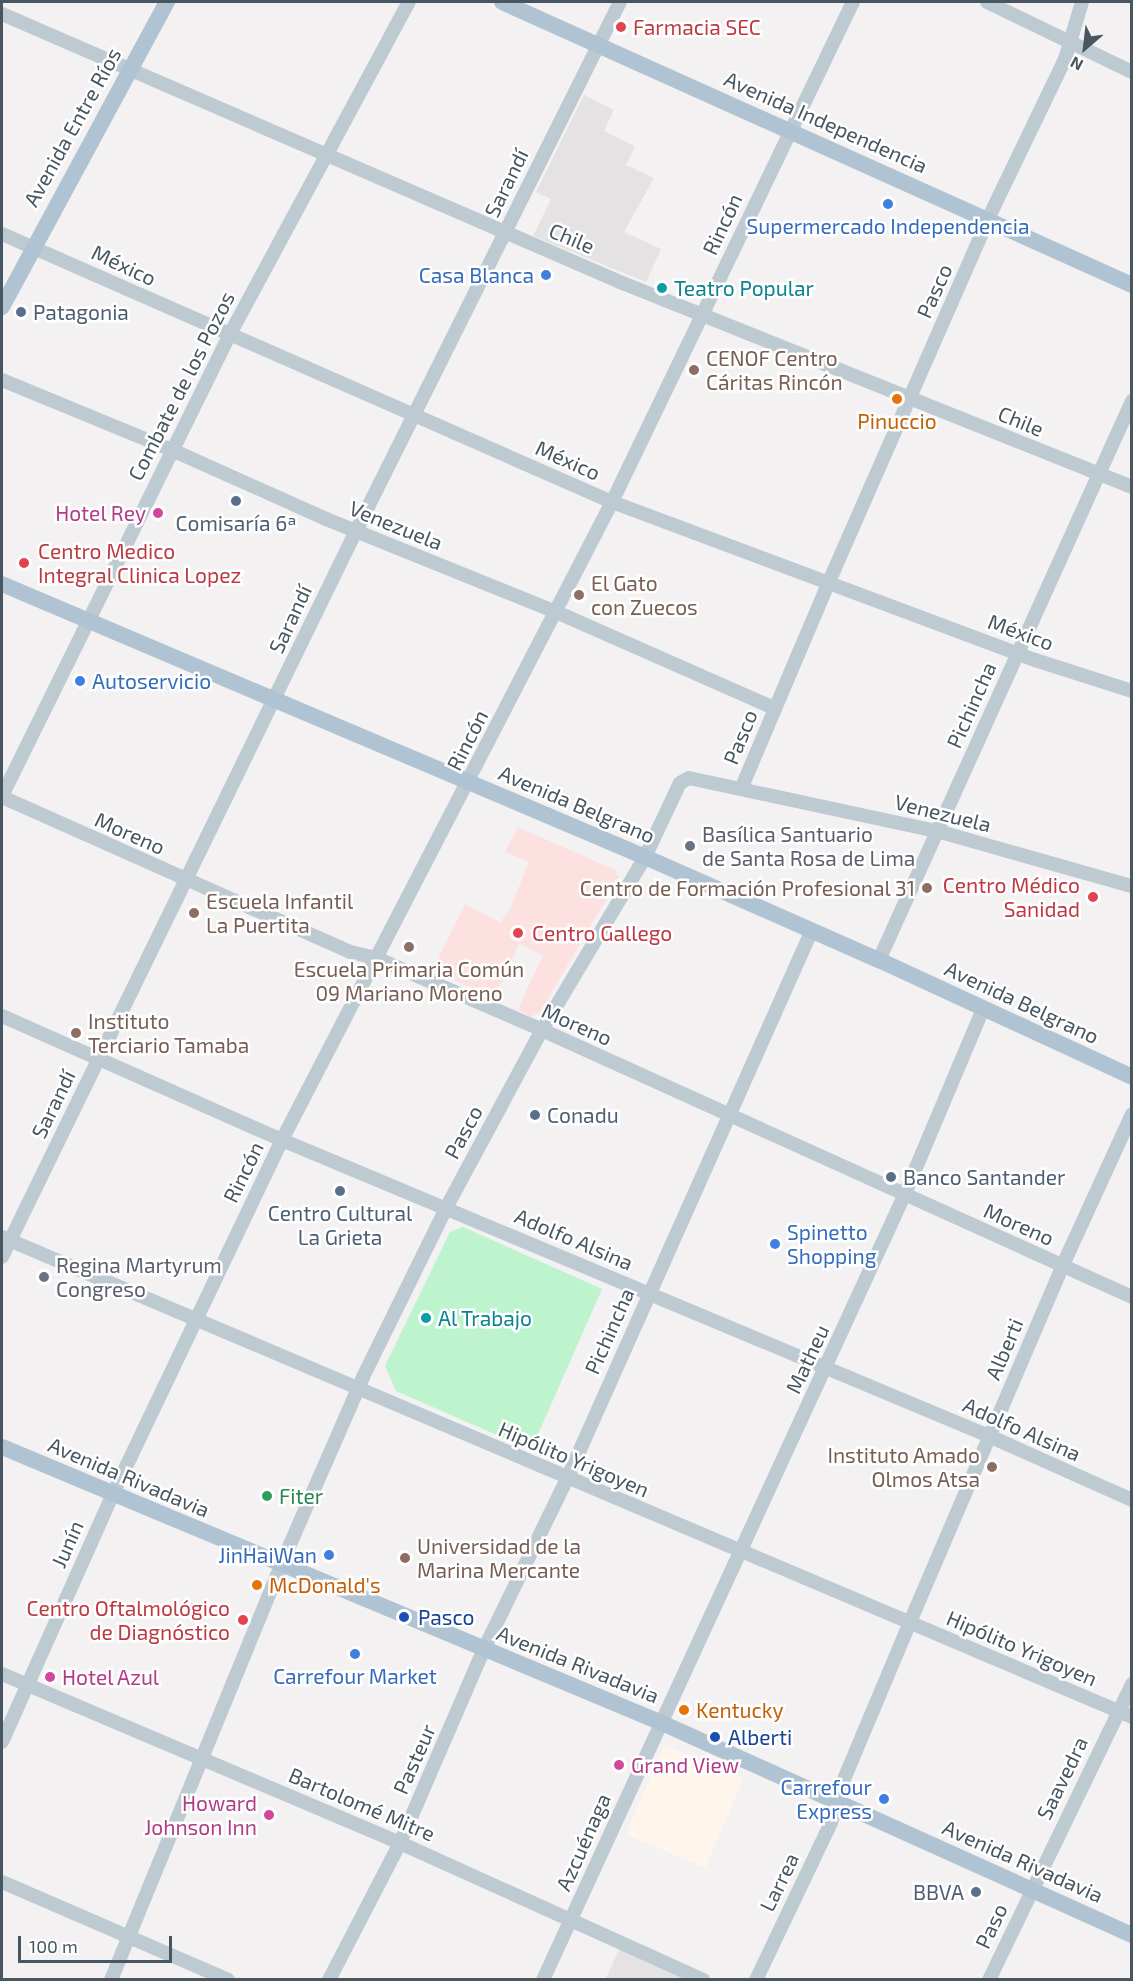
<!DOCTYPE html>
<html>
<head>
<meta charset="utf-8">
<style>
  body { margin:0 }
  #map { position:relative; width:1133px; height:1981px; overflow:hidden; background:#f3f1f1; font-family:"Exo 2",sans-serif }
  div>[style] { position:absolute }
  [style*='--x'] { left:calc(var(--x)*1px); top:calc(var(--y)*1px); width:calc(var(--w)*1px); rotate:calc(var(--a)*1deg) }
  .commercial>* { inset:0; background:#fef6eb; transform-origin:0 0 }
  .education>* { inset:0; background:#e4e2e3 }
  .medical>* { inset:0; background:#fde1e1 }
  .green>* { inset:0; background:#bdf3cd }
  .minor>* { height:14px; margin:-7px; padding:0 7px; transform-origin:7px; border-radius:7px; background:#becad1 }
  .major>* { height:16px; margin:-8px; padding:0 8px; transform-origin:8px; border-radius:8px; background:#afc3d2 }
  .dots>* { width:16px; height:16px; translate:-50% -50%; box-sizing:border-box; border:3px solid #fff; border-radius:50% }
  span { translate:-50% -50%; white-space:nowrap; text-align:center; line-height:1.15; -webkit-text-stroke:5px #fff; paint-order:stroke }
  .health-label { font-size:21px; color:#be3a42 }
  .left { translate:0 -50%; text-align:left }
  .right { translate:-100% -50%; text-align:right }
  .street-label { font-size:21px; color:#475660 }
  .shop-label { font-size:21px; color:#366cbe }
  .culture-label { font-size:21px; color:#0d838f }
  .service-label { font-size:21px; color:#4e5e75 }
  .education-label { font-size:21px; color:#785e54 }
  .food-label { font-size:21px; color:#c56008 }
  .hotel-label { font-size:21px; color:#b23c85 }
  .worship-label { font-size:21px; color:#5b616d }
  .leisure-label { font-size:21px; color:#27864d }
  .transit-label { font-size:21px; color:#164399 }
  .frame { position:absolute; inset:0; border:3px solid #475660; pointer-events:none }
  .north { position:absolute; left:1055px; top:18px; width:60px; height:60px; -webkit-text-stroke:4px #fff; paint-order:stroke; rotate:208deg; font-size:16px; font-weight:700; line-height:24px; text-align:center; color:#475660 }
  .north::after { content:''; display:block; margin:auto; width:21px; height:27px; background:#475660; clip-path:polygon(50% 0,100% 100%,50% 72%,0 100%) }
  .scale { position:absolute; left:18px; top:1936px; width:154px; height:27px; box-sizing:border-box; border:3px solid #475660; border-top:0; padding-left:8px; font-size:18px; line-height:21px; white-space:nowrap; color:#475660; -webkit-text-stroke:4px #fff; paint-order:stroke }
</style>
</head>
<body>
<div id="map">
  <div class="commercial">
    <div style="left:664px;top:1745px;width:86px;height:97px;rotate:23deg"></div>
  </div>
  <div class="education">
    <div style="clip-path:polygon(584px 95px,614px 110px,604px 131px,635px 146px,626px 165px,654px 178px,624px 232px,661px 249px,646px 282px,533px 236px,551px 199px,536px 192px)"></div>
    <div style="clip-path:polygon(620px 1948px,686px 1980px,605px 1980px)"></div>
  </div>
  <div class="medical">
    <div style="clip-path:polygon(518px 827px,615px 870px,619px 878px,540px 1012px,530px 1017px,518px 1009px,543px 955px,519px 944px,494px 998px,432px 970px,465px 904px,500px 922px,509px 911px,529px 862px,505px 852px)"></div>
  </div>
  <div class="green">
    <div style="clip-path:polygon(463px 1227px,602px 1289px,531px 1450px,396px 1391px,385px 1366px,450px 1232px)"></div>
  </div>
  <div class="minor">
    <div style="--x:987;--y:2;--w:161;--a:25.8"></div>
    <div style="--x:2;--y:14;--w:674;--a:23.44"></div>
    <div style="--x:620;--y:282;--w:552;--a:21.82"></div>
    <div style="--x:2;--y:234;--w:666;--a:23.72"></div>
    <div style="--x:612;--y:502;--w:452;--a:20.5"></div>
    <div style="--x:1035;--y:660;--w:102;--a:17.7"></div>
    <div style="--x:2;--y:380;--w:184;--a:22.4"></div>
    <div style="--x:172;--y:450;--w:169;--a:24.1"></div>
    <div style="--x:326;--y:519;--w:246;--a:22"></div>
    <div style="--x:554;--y:611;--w:240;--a:23.8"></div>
    <div style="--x:741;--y:789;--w:223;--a:-67"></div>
    <div style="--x:828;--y:584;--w:399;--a:-66.3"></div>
    <div style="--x:988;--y:219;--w:178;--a:-64.3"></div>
    <div style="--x:1065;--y:59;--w:59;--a:-73.4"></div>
    <div style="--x:2;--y:796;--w:513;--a:-63.73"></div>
    <div style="--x:229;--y:336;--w:379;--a:-61.7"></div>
    <div style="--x:2;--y:797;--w:381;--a:24"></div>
    <div style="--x:350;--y:952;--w:27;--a:13"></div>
    <div style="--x:376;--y:958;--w:181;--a:23.4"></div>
    <div style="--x:542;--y:1030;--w:648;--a:24.35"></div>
    <div style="--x:879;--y:960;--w:614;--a:-65.65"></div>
    <div style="--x:2;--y:1016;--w:306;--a:23.9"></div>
    <div style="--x:282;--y:1140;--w:766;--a:22.72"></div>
    <div style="--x:989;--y:1436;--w:157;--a:24.1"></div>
    <div style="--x:2;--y:1237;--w:1228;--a:23.01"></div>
    <div style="--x:2;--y:1257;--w:808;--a:-64.01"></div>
    <div style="--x:356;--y:531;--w:591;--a:-63.48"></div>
    <div style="--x:2;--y:1674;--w:432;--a:23"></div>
    <div style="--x:400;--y:1843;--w:333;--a:24.3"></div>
    <div style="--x:2;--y:1742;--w:272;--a:-65.9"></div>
    <div style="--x:113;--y:1494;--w:392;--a:-64.5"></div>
    <div style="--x:282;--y:1140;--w:718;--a:-62.65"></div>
    <div style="--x:612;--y:502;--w:555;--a:-64.27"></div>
    <div style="--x:2;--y:1882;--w:246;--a:23.4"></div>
    <div style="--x:111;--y:1980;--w:448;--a:-67.7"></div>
    <div style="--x:281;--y:1565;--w:205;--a:-66.4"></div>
    <div style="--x:363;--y:1377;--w:188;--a:-63.8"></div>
    <div style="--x:446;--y:1208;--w:202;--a:-61.7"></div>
    <div style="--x:542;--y:1030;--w:201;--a:-59.2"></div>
    <div style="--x:645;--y:857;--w:82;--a:-64.7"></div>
    <div style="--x:680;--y:783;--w:10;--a:-29"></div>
    <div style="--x:689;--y:778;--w:254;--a:12.1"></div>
    <div style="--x:937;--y:831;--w:203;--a:15.8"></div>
    <div style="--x:329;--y:1980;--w:154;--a:-62.6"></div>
    <div style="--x:400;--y:1843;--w:211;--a:-66.6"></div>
    <div style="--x:484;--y:1649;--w:189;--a:-64"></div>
    <div style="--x:567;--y:1479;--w:601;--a:-65.95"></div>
    <div style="--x:543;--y:1980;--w:863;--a:-65.28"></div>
    <div style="--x:904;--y:1196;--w:203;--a:-67.1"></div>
    <div style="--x:756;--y:1980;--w:174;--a:-64.5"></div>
    <div style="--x:831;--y:1823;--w:41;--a:-74.2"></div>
    <div style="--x:842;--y:1784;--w:176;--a:-67.2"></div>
    <div style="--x:910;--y:1622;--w:386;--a:-66.8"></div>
    <div style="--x:1062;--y:1267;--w:168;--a:-65.4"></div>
    <div style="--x:989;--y:1980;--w:329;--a:-64.2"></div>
  </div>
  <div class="major">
    <div style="--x:502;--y:2;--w:691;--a:24.19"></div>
    <div style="--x:2;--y:307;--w:347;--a:-61.6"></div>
    <div style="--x:2;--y:584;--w:699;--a:23"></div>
    <div style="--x:645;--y:857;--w:256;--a:23.8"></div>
    <div style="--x:879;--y:960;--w:279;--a:24.8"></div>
    <div style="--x:2;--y:1447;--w:715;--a:22.69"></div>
    <div style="--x:662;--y:1723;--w:516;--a:24.28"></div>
  </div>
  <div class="dots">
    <div style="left:621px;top:27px;background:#e0444e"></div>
    <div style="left:888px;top:204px;background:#3f7fe0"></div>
    <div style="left:546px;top:275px;background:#3f7fe0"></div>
    <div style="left:662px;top:288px;background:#0f9aa8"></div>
    <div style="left:21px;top:312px;background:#5c6f8a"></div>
    <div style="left:694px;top:370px;background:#8d6e63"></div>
    <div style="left:897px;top:399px;background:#e8710a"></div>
    <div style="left:236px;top:501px;background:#5c6f8a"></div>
    <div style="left:158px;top:513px;background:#d1479c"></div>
    <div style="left:24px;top:563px;background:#e0444e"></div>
    <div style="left:579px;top:595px;background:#8d6e63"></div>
    <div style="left:80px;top:681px;background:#3f7fe0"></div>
    <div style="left:690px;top:846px;background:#6b7280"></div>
    <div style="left:927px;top:888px;background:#8d6e63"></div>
    <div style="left:1093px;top:897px;background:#e0444e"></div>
    <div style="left:194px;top:913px;background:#8d6e63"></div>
    <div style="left:518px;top:933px;background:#e0444e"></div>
    <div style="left:409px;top:947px;background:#8d6e63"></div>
    <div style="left:76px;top:1033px;background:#8d6e63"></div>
    <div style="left:535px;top:1115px;background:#5c6f8a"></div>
    <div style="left:891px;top:1177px;background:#5c6f8a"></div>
    <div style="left:340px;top:1191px;background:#5c6f8a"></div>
    <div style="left:775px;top:1244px;background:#3f7fe0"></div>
    <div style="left:44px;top:1277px;background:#6b7280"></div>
    <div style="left:426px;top:1318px;background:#0f9aa8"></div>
    <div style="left:992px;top:1467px;background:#8d6e63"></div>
    <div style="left:267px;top:1496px;background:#2e9e5b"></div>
    <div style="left:329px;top:1555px;background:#3f7fe0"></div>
    <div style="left:405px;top:1558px;background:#8d6e63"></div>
    <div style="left:257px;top:1585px;background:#e8710a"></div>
    <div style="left:404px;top:1617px;background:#1a4fb4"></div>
    <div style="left:243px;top:1620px;background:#e0444e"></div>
    <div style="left:355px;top:1654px;background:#3f7fe0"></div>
    <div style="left:50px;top:1677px;background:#d1479c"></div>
    <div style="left:684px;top:1710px;background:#e8710a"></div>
    <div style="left:715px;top:1737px;background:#1a4fb4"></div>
    <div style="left:619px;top:1765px;background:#d1479c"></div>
    <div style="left:884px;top:1799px;background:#3f7fe0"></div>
    <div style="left:269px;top:1815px;background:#d1479c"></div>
    <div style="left:976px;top:1892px;background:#5c6f8a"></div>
  </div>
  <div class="health-label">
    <span class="left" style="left:633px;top:27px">Farmacia SEC</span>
    <span class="left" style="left:38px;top:563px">Centro Medico<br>Integral Clinica Lopez</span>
    <span class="right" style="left:1080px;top:897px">Centro Médico<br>Sanidad</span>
    <span class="left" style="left:532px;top:933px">Centro Gallego</span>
    <span class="right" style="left:230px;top:1620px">Centro Oftalmológico<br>de Diagnóstico</span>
  </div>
  <div class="street-label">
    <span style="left:826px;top:122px;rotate:24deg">Avenida Independencia</span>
    <span style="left:72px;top:127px;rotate:-61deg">Avenida Entre Ríos</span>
    <span style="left:506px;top:183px;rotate:-64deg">Sarandí</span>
    <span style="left:722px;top:224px;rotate:-65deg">Rincón</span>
    <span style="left:572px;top:238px;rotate:23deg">Chile</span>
    <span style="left:124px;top:265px;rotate:25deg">México</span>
    <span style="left:934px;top:291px;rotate:-66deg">Pasco</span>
    <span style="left:181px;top:386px;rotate:-63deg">Combate de los Pozos</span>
    <span style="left:1021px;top:421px;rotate:22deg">Chile</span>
    <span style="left:568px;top:460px;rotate:24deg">México</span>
    <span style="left:396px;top:525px;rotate:22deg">Venezuela</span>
    <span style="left:290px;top:619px;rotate:-65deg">Sarandí</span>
    <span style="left:1021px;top:632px;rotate:20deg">México</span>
    <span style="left:971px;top:705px;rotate:-66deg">Pichincha</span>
    <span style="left:740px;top:737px;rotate:-68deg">Pasco</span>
    <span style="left:467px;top:740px;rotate:-63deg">Rincón</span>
    <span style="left:577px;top:804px;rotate:23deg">Avenida Belgrano</span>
    <span style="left:943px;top:813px;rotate:14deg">Venezuela</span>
    <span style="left:130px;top:833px;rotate:24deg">Moreno</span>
    <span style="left:1022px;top:1002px;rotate:25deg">Avenida Belgrano</span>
    <span style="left:577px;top:1024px;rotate:24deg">Moreno</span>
    <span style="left:53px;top:1104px;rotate:-64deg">Sarandí</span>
    <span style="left:463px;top:1132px;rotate:-62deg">Pasco</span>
    <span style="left:243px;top:1172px;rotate:-64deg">Rincón</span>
    <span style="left:1019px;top:1224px;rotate:24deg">Moreno</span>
    <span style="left:574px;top:1239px;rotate:23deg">Adolfo Alsina</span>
    <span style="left:609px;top:1331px;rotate:-66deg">Pichincha</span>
    <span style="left:1004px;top:1349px;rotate:-67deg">Alberti</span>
    <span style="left:807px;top:1359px;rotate:-65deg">Matheu</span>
    <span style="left:1022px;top:1429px;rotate:24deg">Adolfo Alsina</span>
    <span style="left:574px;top:1459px;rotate:23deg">Hipólito Yrigoyen</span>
    <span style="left:129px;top:1477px;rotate:23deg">Avenida Rivadavia</span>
    <span style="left:67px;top:1544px;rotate:-66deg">Junín</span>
    <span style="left:1022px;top:1648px;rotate:23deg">Hipólito Yrigoyen</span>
    <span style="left:578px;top:1664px;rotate:22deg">Avenida Rivadavia</span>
    <span style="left:414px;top:1759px;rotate:-66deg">Pasteur</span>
    <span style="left:1062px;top:1778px;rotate:-64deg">Saavedra</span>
    <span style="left:362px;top:1804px;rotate:23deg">Bartolomé Mitre</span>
    <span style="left:583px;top:1842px;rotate:-66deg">Azcuénaga</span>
    <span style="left:1023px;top:1861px;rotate:24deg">Avenida Rivadavia</span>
    <span style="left:779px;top:1882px;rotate:-64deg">Larrea</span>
    <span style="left:991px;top:1926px;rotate:-65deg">Paso</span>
  </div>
  <div class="shop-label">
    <span style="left:888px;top:226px">Supermercado Independencia</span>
    <span class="right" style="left:534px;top:275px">Casa Blanca</span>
    <span class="left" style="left:92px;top:681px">Autoservicio</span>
    <span class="left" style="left:787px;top:1244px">Spinetto<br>Shopping</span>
    <span class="right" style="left:317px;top:1555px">JinHaiWan</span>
    <span style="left:355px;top:1676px">Carrefour Market</span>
    <span class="right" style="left:872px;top:1799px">Carrefour<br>Express</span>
  </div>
  <div class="culture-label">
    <span class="left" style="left:674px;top:288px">Teatro Popular</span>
    <span class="left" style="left:438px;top:1318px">Al Trabajo</span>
  </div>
  <div class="service-label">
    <span class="left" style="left:33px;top:312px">Patagonia</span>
    <span style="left:236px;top:523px">Comisaría 6ª</span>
    <span class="left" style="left:547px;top:1115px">Conadu</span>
    <span class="left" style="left:903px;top:1177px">Banco Santander</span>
    <span style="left:340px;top:1225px">Centro Cultural<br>La Grieta</span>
    <span class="right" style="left:964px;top:1892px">BBVA</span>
  </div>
  <div class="education-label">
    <span class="left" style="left:706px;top:370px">CENOF Centro<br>Cáritas Rincón</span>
    <span class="left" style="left:591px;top:595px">El Gato<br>con Zuecos</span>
    <span class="right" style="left:915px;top:888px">Centro de Formación Profesional 31</span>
    <span class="left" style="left:206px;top:913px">Escuela Infantil<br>La Puertita</span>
    <span style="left:409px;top:981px">Escuela Primaria Común<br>09 Mariano Moreno</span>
    <span class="left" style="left:88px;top:1033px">Instituto<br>Terciario Tamaba</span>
    <span class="right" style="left:980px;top:1467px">Instituto Amado<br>Olmos Atsa</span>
    <span class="left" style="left:417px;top:1558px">Universidad de la<br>Marina Mercante</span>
  </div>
  <div class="food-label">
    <span style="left:897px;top:421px">Pinuccio</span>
    <span class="left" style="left:269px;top:1585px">McDonald's</span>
    <span class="left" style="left:696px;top:1710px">Kentucky</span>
  </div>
  <div class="hotel-label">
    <span class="right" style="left:146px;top:513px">Hotel Rey</span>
    <span class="left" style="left:62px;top:1677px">Hotel Azul</span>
    <span class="left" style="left:631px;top:1765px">Grand View</span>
    <span class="right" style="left:257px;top:1815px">Howard<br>Johnson Inn</span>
  </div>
  <div class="worship-label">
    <span class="left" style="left:702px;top:846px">Basílica Santuario<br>de Santa Rosa de Lima</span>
    <span class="left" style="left:56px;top:1277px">Regina Martyrum<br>Congreso</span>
  </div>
  <div class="leisure-label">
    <span class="left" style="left:279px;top:1496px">Fiter</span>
  </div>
  <div class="transit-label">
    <span class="left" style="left:418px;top:1617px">Pasco</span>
    <span class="left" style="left:728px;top:1737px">Alberti</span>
  </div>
  <div class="frame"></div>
  <div class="north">N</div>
  <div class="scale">100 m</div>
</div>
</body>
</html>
